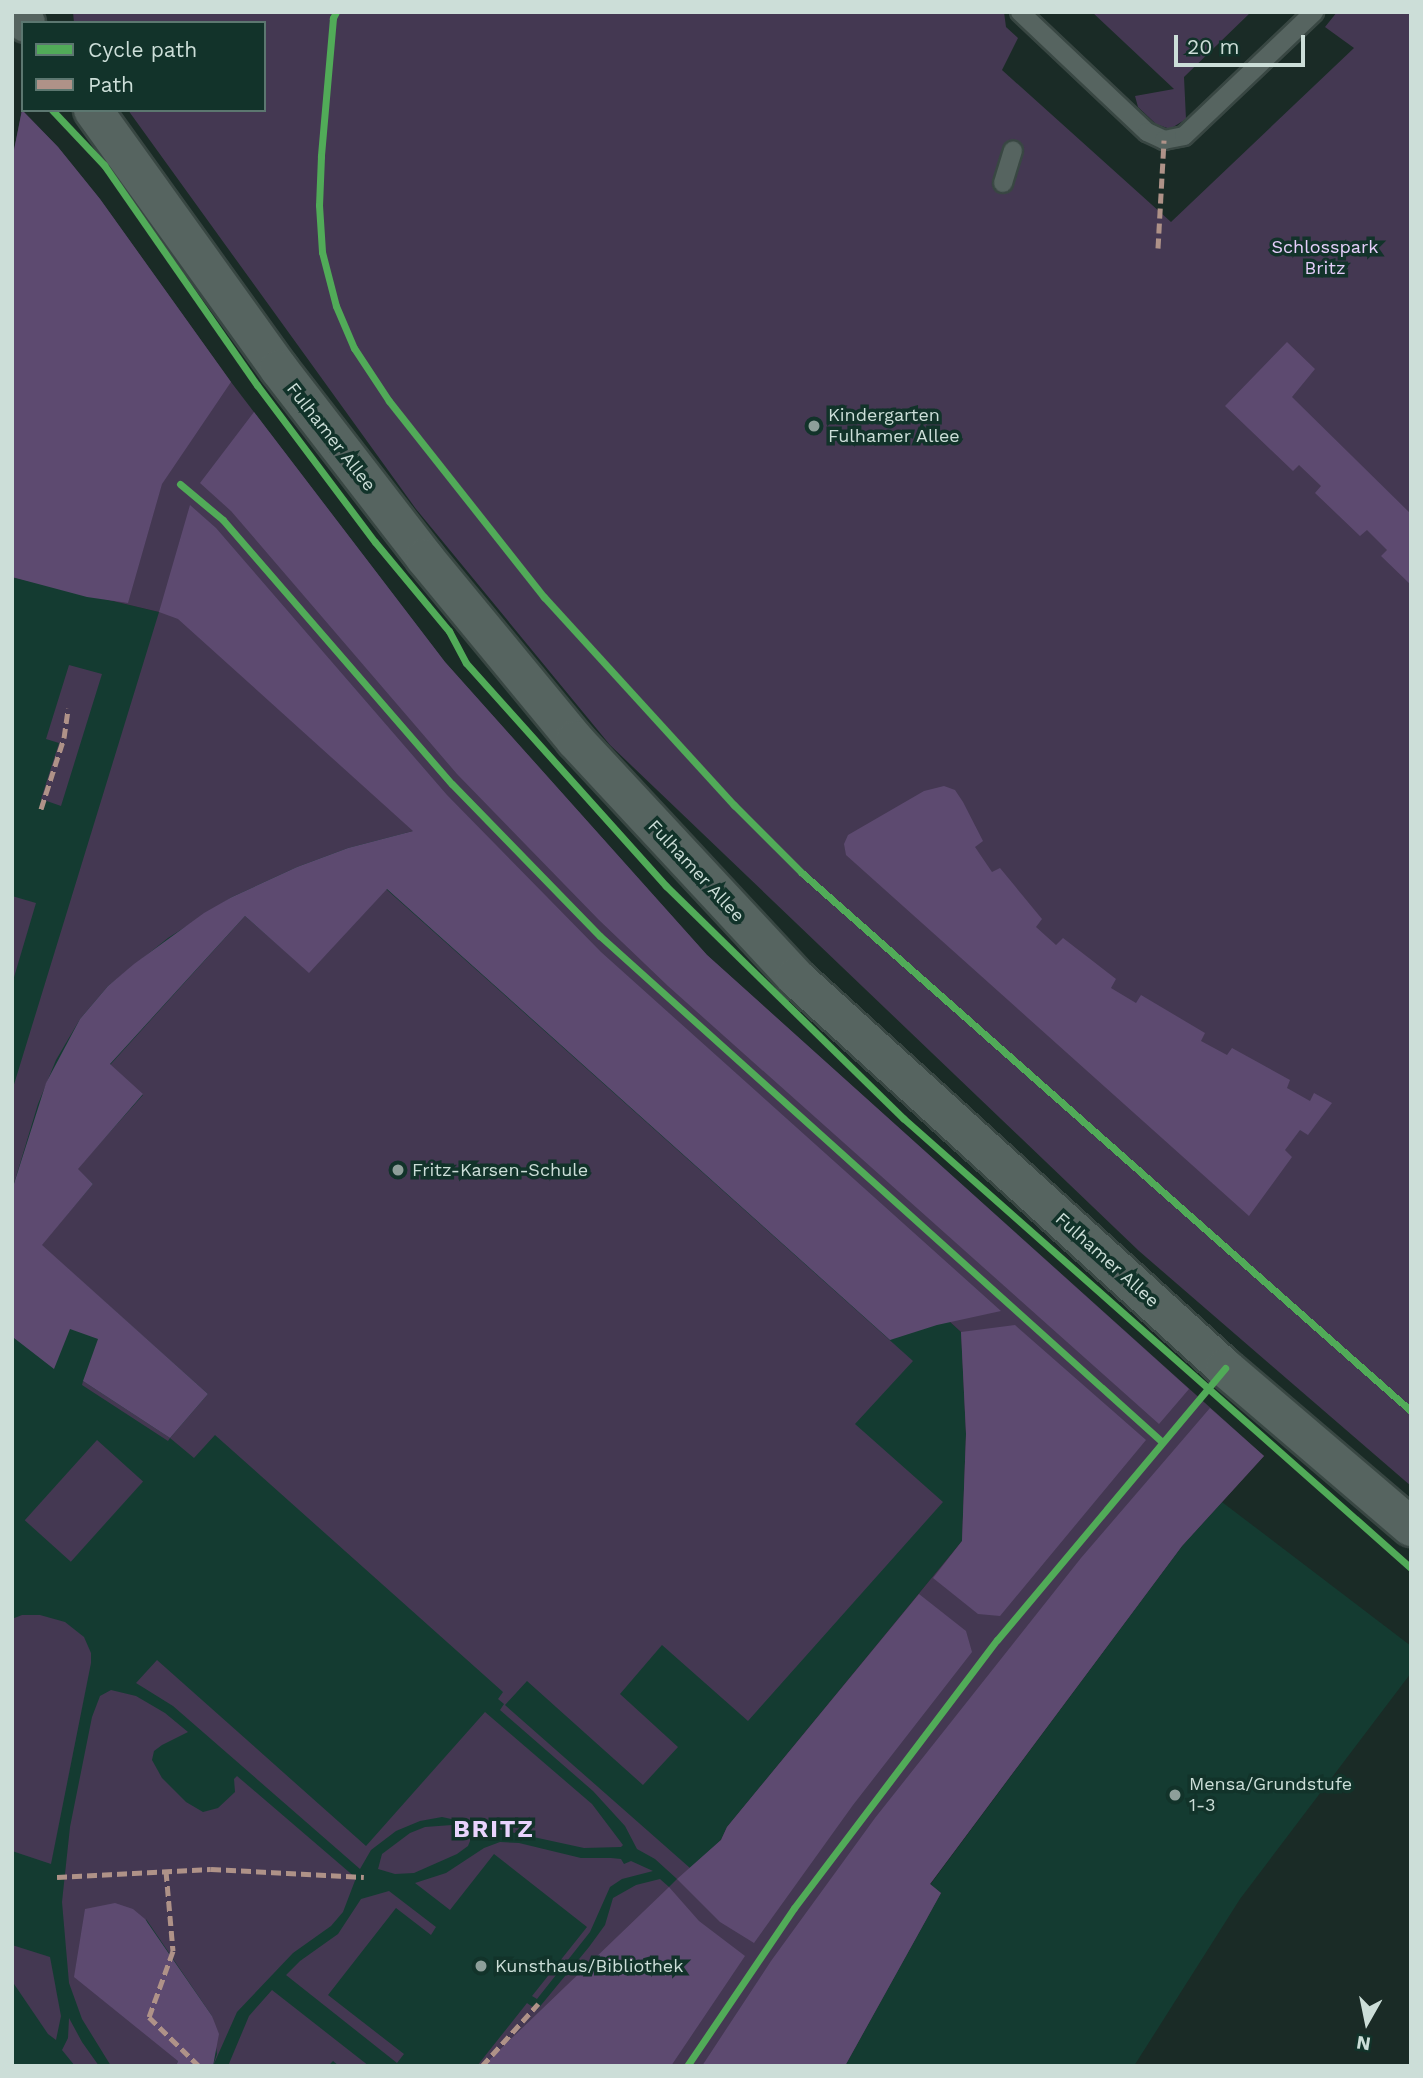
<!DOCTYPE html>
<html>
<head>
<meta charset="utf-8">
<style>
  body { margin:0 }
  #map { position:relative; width:1423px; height:2078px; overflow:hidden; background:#1a2b26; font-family:"Work Sans",sans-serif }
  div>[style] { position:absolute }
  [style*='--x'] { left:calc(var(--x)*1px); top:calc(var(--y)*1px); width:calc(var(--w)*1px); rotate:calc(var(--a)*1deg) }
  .built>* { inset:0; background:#143b31 }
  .green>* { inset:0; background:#443852; transform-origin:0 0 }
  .forest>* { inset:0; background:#5d4a70 }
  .roads { filter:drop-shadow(2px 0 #394743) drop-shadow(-2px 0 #394743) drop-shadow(0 2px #394743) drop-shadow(0 -2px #394743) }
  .service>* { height:18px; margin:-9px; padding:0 9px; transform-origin:9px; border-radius:9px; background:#566460 }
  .tertiary>* { height:38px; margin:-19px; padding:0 19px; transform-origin:19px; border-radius:19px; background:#566460 }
  .quiet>* { height:5px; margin-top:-2.5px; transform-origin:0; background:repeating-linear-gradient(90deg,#af9288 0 10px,transparent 0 15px) }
  .cycleway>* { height:7px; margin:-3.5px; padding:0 3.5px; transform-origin:3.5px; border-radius:3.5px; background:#51ab58 }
  .dots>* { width:19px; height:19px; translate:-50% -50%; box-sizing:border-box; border:4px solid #12332a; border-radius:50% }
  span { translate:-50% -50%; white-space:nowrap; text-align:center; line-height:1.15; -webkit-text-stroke:7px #12332a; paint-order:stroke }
  .park-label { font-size:18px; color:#e6cffb }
  .poi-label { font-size:18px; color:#ccded8 }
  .left { translate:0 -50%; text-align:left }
  .street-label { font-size:18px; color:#ccded8 }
  .district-label { font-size:24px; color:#e9d4fd; font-weight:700; letter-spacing:2px }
  .frame { position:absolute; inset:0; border:14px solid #ccded8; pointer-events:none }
  .legend { position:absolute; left:21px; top:21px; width:245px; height:91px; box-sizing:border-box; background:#12332a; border:2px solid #5c7770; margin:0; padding:9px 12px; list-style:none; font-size:21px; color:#ccded8 }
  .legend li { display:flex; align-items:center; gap:14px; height:35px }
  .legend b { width:35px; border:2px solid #5c7770 }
  .north { position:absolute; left:1332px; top:1987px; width:70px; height:70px; -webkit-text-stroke:5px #12332a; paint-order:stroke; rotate:189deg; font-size:19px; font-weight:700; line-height:28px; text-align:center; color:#ccded8 }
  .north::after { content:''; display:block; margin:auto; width:24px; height:32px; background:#ccded8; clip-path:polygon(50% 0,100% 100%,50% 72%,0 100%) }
  .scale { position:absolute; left:1174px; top:35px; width:131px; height:32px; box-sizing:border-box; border:4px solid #ccded8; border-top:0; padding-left:9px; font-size:21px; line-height:24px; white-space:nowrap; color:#ccded8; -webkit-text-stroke:5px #12332a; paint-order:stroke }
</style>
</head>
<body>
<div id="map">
  <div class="built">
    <div style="clip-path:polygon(12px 577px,159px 612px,961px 1332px,966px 1434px,962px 1541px,727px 1827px,721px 1840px,489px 2060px,488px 2066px,12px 2066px)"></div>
    <div style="clip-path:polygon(1222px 1502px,1411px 1646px,1411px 1673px,1240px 1899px,1134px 2066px,845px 2066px,941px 1893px,930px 1885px,1182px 1546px)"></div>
  </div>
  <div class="green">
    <div style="clip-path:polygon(73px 12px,1004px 12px,1006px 27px,1018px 38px,1002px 70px,1171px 222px,1354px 48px,1325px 27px,1337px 12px,1411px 12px,1411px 1486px,1139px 1251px,610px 745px,416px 509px,128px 110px,264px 110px,264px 23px,74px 23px)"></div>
    <div style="clip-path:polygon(1092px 12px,1251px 12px,1184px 77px,1186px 119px,1170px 129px,1156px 124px,1138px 107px,1135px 96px,1174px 89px)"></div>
    <div style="clip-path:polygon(22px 110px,58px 147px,100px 199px,231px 382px,445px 662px,707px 955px,1264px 1456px,1182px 1546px,930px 1884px,941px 1893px,845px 2066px,477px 2066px,527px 2003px,537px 2010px,589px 1947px,605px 1925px,613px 1898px,636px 1885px,660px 1879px,669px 1887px,677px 1879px,655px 1859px,637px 1849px,625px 1826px,593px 1791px,500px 1710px,504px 1704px,498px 1699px,503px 1692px,215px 1435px,194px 1458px,170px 1438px,168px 1441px,82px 1385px,83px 1381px,170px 1438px,208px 1394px,41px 1245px,93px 1184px,77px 1169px,143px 1095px,110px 1065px,245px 916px,309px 972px,386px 889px,913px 1361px,855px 1424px,943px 1502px,748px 1721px,662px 1645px,620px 1694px,678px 1747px,643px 1785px,527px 1681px,505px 1705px,690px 1868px,721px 1840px,727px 1827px,962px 1541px,966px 1434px,961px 1332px,413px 831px,348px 848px,297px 867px,232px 897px,168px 938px,108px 986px,80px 1019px,56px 1060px,38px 1104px,12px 1190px,12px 1091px,159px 612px,12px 577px,12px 160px)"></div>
    <div style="clip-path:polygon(69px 665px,102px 674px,61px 806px,41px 799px,59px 743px,46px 739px)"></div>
    <div style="clip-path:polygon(12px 896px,36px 903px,12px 984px)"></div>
    <div style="left:97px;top:1440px;width:62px;height:108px;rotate:42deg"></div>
    <div style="clip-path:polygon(22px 1615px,40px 1615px,65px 1622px,84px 1637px,91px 1653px,91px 1663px,51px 1864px,12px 1851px,12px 1619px)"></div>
    <div style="clip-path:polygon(157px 1660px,366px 1846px,485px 1712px,592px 1804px,623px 1845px,621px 1847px,584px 1848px,442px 1817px,420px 1821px,396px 1831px,371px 1850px,360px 1869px,173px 1706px,136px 1683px)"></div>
    <div style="clip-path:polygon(111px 1690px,136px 1696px,165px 1713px,188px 1732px,162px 1745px,154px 1751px,152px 1760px,162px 1778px,186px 1802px,203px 1812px,218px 1808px,235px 1792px,234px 1779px,237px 1776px,356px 1878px,343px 1912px,331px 1926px,293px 1953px,237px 2012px,213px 2066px,217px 2054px,212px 2016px,146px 1919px,178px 2061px,176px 2066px,111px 2066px,82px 2019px,69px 1983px,62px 1902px,70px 1827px,92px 1717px,100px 1696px)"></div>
    <div style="clip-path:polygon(452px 1825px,467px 1829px,472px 1836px,468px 1846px,457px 1854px,414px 1873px,395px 1874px,378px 1869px,382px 1854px,410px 1833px,425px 1827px)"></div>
    <div style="clip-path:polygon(500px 1842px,519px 1843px,581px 1858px,611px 1858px,621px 1859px,624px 1864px,631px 1861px,653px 1871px,622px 1879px,610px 1887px,590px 1932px,537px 1999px,532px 1996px,587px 1927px,494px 1854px,450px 1910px,415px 1883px,446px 1873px,484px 1848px)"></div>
    <div style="clip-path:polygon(389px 1891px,436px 1927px,431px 1935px,396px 1908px,328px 1995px,404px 2054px,397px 2063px,286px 1975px,300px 1961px,338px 1934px,361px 1899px)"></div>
    <div style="clip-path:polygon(12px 1945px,50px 1957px,61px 2016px,56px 2040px,48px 2034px,12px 1981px)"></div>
    <div style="clip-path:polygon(272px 1990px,369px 2066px,339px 2066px,333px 2061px,328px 2066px,228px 2066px,249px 2016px)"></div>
    <div style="clip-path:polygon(69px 2018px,82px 2042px,99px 2066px,75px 2066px,62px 2050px,68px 2038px)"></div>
  </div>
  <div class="forest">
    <div style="clip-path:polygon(22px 110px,58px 147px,100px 199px,231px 382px,162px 484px,128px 603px,87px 597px,12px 577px,12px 160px)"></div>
    <div style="clip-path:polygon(1287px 342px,1315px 369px,1292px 397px,1411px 514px,1411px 585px,1381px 556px,1387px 550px,1367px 530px,1360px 536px,1315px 493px,1321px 486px,1299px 465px,1293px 471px,1225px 406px)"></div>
    <div style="clip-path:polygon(254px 412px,445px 662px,707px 955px,1189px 1389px,1159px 1424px,668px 986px,599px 920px,457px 774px,231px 511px,200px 483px)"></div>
    <div style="clip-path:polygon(190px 505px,216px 528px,447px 795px,601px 952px,1001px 1311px,937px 1325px,890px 1340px,387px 889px,309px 973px,245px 916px,110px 1064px,143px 1094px,78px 1169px,93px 1184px,42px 1245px,208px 1394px,170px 1438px,83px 1381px,98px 1339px,70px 1329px,54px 1369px,14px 1338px,12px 1190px,46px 1083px,80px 1019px,108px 986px,134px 964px,204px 913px,232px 897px,297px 867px,348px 848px,413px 831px,178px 619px,159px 612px)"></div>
    <div style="clip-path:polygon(944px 786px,955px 790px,963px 802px,983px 841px,975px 847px,992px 872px,1000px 868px,1042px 919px,1036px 927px,1056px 945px,1063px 938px,1116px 979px,1111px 988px,1136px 1003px,1141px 995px,1205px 1033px,1201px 1041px,1227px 1055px,1232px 1048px,1290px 1080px,1287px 1088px,1310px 1101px,1314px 1093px,1332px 1103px,1308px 1135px,1300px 1130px,1285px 1150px,1292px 1157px,1249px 1216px,846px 855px,844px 844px,848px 835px,924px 791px)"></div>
    <div style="clip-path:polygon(1015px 1325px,1146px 1440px,1000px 1616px,978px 1614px,933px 1578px,962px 1541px,966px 1434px,961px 1332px)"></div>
    <div style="clip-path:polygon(1210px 1408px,1264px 1456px,1182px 1546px,930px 1884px,941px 1893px,845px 2066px,702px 2066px,771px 1961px,875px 1818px,1081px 1558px)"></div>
    <div style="clip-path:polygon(919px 1594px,966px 1631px,972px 1652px,853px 1805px,754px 1943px,720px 1922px,677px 1879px,721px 1840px,727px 1827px)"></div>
    <div style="clip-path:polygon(669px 1887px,699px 1921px,745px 1956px,671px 2066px,488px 2066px,489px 2060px)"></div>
    <div style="clip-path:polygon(115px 1903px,133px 1909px,145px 1919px,212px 2016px,219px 2034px,213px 2066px,176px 2066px,178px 2061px,74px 1977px,85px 1909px)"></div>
  </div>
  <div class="roads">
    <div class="service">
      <div style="--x:1020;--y:12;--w:175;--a:43.4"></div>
      <div style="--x:1147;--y:132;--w:19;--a:25"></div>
      <div style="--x:1164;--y:140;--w:20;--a:-11"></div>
      <div style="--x:1184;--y:136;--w:180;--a:-43.6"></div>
      <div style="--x:1003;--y:183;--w:34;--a:-73"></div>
    </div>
    <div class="tertiary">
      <div style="--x:21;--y:12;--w:12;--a:66"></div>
      <div style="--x:93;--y:110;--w:319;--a:54.3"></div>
      <div style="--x:279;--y:369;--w:239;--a:52.3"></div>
      <div style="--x:425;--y:558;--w:236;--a:50.5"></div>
      <div style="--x:575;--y:740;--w:323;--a:47.1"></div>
      <div style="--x:795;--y:977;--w:581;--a:42.28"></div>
      <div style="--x:1225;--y:1368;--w:245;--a:40.5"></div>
    </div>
  </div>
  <div class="quiet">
    <div style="--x:1158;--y:248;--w:108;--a:-86.8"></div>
    <div style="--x:41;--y:809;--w:75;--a:-72.1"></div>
    <div style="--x:64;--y:738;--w:30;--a:-82"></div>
    <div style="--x:166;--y:1871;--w:80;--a:85"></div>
    <div style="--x:173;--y:1951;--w:70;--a:110"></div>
    <div style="--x:149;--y:2017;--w:70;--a:44.4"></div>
    <div style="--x:57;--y:1877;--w:154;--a:-3"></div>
    <div style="--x:211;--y:1869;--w:153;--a:3"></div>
    <div style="--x:482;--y:2066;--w:84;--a:-47.9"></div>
  </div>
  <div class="cycleway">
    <div style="--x:336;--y:12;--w:7;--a:117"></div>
    <div style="--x:333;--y:18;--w:139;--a:95"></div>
    <div style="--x:321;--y:156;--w:49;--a:92.3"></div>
    <div style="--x:319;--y:205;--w:47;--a:86.3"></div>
    <div style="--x:322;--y:252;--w:56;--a:75.5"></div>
    <div style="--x:336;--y:306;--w:46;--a:66.8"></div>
    <div style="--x:354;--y:348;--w:64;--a:56.6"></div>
    <div style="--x:389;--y:401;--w:250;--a:51.7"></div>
    <div style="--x:544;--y:597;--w:282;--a:47.6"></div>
    <div style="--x:734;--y:805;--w:96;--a:45"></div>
    <div style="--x:802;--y:873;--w:813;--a:41.46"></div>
    <div style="--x:52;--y:110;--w:76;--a:46.6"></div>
    <div style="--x:104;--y:165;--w:268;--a:55.2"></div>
    <div style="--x:257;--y:385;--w:196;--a:53.1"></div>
    <div style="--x:375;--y:542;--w:116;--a:50.3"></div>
    <div style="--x:449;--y:631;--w:36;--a:62"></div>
    <div style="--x:466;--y:663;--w:300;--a:48.1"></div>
    <div style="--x:666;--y:886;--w:332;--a:44.4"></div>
    <div style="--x:903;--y:1118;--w:679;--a:41.54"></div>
    <div style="--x:180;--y:484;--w:56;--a:39.9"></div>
    <div style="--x:223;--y:520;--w:349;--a:49.1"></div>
    <div style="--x:452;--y:784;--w:212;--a:45.8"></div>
    <div style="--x:600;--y:936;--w:755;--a:41.99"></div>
    <div style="--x:687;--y:2066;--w:191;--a:-55.9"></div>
    <div style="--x:794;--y:1908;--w:336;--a:-52.9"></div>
    <div style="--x:997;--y:1640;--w:355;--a:-50"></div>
  </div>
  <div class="dots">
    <div style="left:814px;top:426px;background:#8e9f9a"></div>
    <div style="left:398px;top:1170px;background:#8e9f9a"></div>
    <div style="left:1175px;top:1795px;background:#8e9f9a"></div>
    <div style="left:481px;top:1966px;background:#8e9f9a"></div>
  </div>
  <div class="park-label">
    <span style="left:1325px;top:258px">Schlosspark<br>Britz</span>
  </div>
  <div class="poi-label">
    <span class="left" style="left:828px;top:426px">Kindergarten<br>Fulhamer Allee</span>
    <span class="left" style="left:412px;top:1170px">Fritz-Karsen-Schule</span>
    <span class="left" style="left:1189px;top:1795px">Mensa/Grundstufe<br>1-3</span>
    <span class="left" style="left:495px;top:1966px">Kunsthaus/Bibliothek</span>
  </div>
  <div class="street-label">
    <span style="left:331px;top:437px;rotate:52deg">Fulhamer Allee</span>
    <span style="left:696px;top:871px;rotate:47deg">Fulhamer Allee</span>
    <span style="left:1107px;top:1260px;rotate:42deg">Fulhamer Allee</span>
  </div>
  <div class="district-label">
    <span style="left:494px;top:1830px">BRITZ</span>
  </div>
  <div class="frame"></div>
  <ul class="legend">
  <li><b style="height:9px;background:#51ab58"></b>Cycle path</li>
  <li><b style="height:9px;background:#af9288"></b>Path</li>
  </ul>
  <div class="north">N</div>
  <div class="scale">20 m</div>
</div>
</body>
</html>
